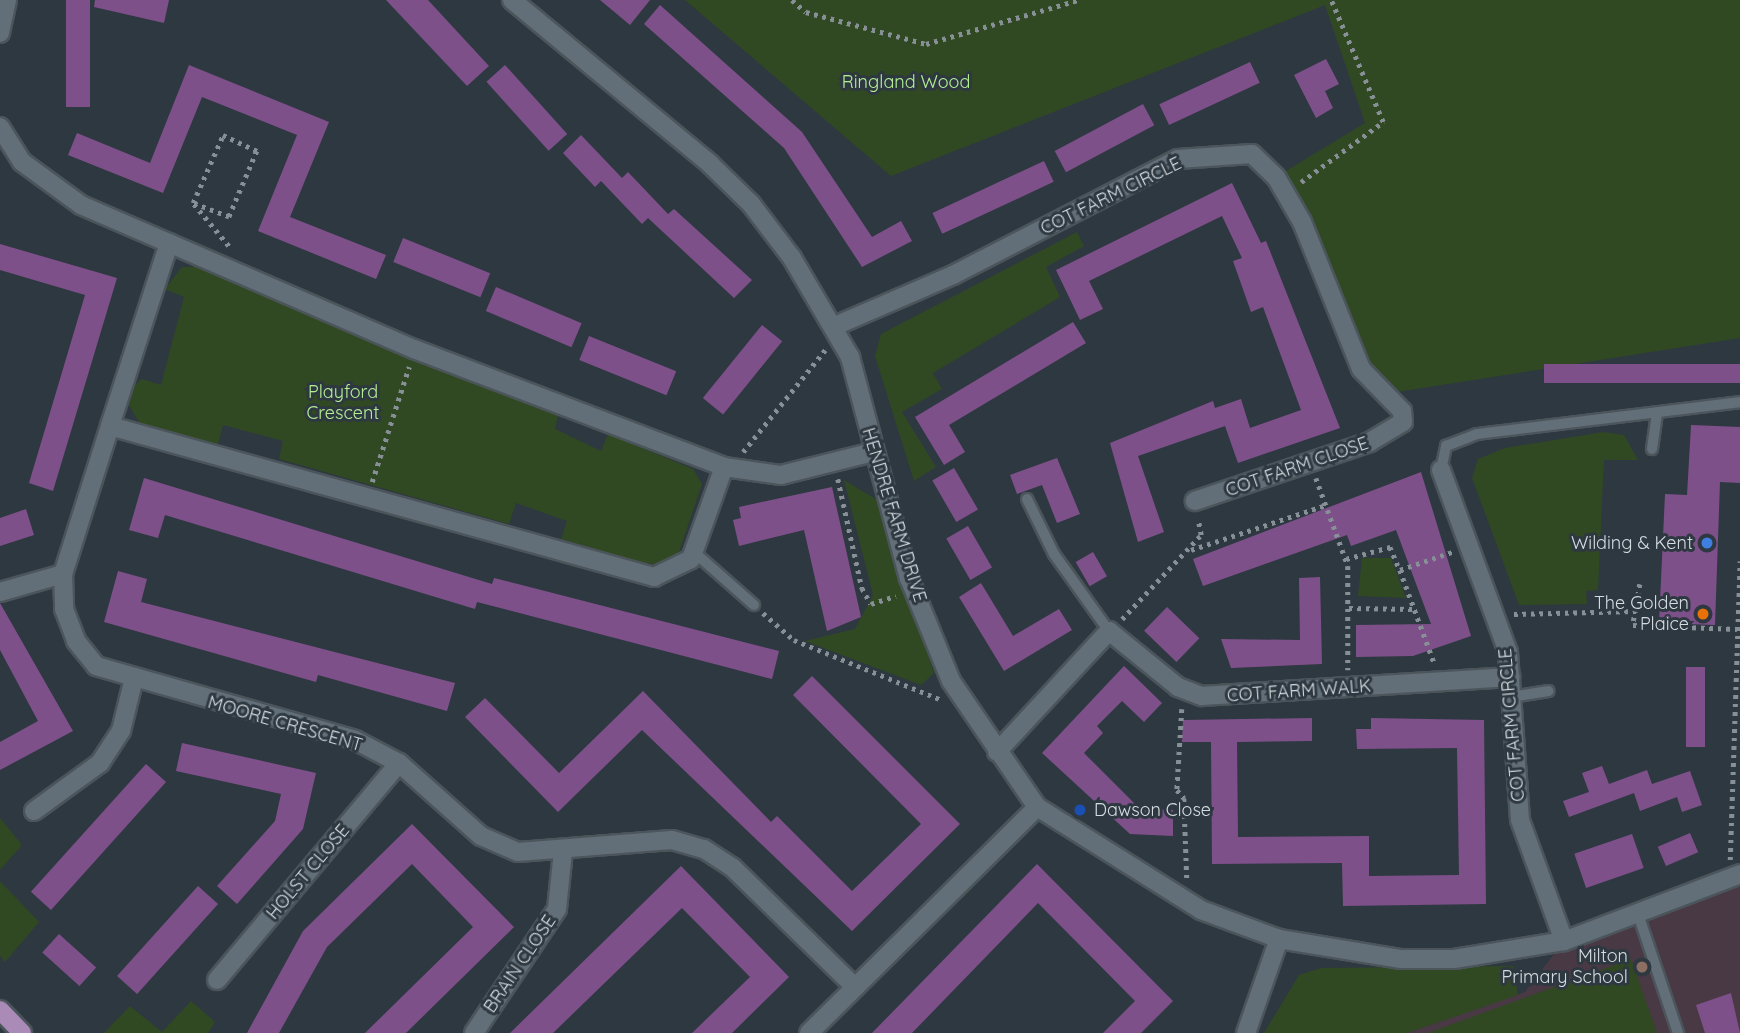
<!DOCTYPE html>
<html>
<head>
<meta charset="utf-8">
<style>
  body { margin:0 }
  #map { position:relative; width:1740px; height:1033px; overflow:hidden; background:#2e3841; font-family:Quicksand,sans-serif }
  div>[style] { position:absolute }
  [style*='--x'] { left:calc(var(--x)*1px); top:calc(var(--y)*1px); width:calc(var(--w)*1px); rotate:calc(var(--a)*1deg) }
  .education>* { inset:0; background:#493945 }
  .green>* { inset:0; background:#314922 }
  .building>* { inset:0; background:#7e508a; transform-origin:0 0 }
  .path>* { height:4.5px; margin-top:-2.25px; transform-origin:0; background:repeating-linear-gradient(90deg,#889097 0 3.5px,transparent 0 8.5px) }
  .roads { filter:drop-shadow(2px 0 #4b555b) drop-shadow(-2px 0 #4b555b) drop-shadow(0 2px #4b555b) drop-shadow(0 -2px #4b555b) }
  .service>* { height:10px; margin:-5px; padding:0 5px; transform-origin:5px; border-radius:5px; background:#636f78 }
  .minor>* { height:18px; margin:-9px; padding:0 9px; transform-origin:9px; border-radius:9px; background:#636f78 }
  .primary>* { height:18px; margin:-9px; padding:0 9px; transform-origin:9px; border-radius:9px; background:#aa8bb8 }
  .dots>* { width:19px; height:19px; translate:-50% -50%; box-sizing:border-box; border:4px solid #2e3841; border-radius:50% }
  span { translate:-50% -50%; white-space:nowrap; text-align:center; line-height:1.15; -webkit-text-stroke:6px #2e3841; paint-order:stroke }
  .park-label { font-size:18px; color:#b4ee93 }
  .street-label { font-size:18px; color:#d5dce1 }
  .poi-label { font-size:18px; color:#d5dce1 }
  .right { translate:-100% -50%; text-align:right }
  .left { translate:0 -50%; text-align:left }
</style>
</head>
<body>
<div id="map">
  <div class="education">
    <div style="clip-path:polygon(1740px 874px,1740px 1033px,1407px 1033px,1525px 992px,1564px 941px)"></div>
  </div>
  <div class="green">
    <div style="clip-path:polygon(685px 0,1740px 0,1740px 338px,1384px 394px,1361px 369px,1276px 177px,1365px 123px,1325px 5px,891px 176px)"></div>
    <div style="clip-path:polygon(1077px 232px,1084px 246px,1046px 267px,1060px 297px,933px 373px,942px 389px,902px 412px,936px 467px,914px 481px,875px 356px,881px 334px)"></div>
    <div style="clip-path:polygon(182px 267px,205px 267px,558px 414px,555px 429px,601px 451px,608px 434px,693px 469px,702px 484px,678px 555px,662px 565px,639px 562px,561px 539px,567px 521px,516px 503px,509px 524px,279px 459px,283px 441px,223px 425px,218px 444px,140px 424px,129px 405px,134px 386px,142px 379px,161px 385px,184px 297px,165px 289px)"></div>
    <div style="clip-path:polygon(1603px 432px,1624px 435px,1638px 460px,1604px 460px,1598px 590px,1586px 591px,1587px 604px,1519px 605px,1472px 478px,1478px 459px,1505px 448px)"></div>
    <div style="clip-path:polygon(844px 480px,879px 501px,934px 673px,921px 685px,805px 641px,855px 629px,873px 595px)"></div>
    <div style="clip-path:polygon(1362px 558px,1391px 558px,1406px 598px,1358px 596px)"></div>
    <div style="clip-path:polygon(0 818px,22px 845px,0 870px)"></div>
    <div style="clip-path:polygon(0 881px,39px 922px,5px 962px,0 956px)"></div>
    <div style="clip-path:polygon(1631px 959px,1657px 1033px,1428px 1033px)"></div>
    <div style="clip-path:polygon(1513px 966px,1518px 995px,1407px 1033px,1264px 1033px,1299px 975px,1321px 968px)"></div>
    <div style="clip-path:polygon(191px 1001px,215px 1022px,208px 1033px,104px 1033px,130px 1006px,162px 1032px)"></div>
  </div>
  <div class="building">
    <div style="left:66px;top:0;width:24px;height:107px"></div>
    <div style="clip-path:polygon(95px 0,169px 0,164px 23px,94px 7px)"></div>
    <div style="clip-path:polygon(386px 0,428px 0,489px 66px,467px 86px)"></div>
    <div style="clip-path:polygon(600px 0,650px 0,630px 25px)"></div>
    <div style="clip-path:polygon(660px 5px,802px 132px,872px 237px,901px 221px,912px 241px,862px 267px,784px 148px,644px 24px)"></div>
    <div style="clip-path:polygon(1326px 59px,1339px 84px,1325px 91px,1333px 108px,1316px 118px,1294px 75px)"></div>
    <div style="left:1250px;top:62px;width:23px;height:100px;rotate:65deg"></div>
    <div style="clip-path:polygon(189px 65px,329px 122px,290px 217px,386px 255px,376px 279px,258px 231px,297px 135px,202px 97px,163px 193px,68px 155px,77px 133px,150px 163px)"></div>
    <div style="left:505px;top:65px;width:93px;height:25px;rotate:48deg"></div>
    <div style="left:1143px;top:104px;width:24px;height:100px;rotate:62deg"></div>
    <div style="clip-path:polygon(581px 135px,622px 178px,628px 172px,668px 214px,674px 209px,752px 280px,734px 298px,648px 218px,642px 224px,601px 181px,595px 187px,563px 153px)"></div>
    <div style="left:1044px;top:161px;width:23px;height:123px;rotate:65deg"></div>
    <div style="clip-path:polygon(1232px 183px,1261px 243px,1266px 241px,1340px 428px,1238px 463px,1225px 426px,1138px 456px,1164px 532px,1138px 542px,1110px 443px,1213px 401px,1215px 408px,1241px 399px,1250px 428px,1301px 410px,1263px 307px,1251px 312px,1233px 261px,1242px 258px,1222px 216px,1089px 281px,1103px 309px,1080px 320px,1056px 270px)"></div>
    <div style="left:403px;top:238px;width:94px;height:26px;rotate:22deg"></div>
    <div style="clip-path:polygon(0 244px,117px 278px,53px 491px,29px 483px,85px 295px,0 270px)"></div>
    <div style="left:496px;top:287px;width:93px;height:26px;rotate:23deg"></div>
    <div style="clip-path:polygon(1073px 322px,1086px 343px,949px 425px,965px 452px,944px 465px,915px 417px)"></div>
    <div style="left:762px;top:325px;width:26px;height:94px;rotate:39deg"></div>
    <div style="left:589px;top:336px;width:94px;height:26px;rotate:22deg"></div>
    <div style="left:1740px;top:364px;width:19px;height:196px;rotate:90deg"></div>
    <div style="clip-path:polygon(1691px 425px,1740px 427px,1740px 483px,1720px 482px,1715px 625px,1659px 623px,1665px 494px,1687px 495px)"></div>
    <div style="clip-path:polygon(1057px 458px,1080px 514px,1057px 523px,1042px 485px,1017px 494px,1010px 475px)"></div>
    <div style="left:954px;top:468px;width:48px;height:25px;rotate:60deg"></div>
    <div style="clip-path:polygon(1421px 472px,1471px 636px,1413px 656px,1356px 657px,1356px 625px,1431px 624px,1396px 530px,1351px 546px,1347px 535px,1203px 586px,1193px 559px)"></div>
    <div style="clip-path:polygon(144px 478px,492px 584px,494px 578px,779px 651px,772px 679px,477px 602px,475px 609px,165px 515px,158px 538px,129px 530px)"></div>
    <div style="clip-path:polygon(832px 487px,861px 617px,827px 631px,804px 530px,739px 546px,733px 520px,741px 518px,739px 507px)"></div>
    <div style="clip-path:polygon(26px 509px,34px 535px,0 546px,0 518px)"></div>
    <div style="left:968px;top:526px;width:48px;height:25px;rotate:60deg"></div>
    <div style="left:1093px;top:552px;width:28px;height:20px;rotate:60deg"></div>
    <div style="clip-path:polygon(118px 571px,147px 579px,141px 602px,455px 683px,447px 711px,318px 675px,316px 682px,104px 622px)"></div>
    <div style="clip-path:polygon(1320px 577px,1322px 664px,1231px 668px,1221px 639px,1300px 640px,1299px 578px)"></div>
    <div style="clip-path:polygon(981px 583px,1013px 636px,1059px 609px,1072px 630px,1004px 671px,959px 597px)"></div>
    <div style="clip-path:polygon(0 603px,73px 731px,0 770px,0 742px,38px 721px,0 650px)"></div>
    <div style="left:1167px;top:607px;width:45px;height:33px;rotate:44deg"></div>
    <div style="clip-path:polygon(1124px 666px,1162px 703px,1144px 722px,1122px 701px,1097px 726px,1103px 733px,1084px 753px,1140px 809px,1173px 810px,1173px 836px,1130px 834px,1042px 753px)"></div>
    <div style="left:1686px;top:667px;width:19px;height:80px"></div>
    <div style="clip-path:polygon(812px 676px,960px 824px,852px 931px,642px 730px,558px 812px,465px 717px,485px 698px,559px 773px,643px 691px,771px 822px,777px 816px,852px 891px,921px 824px,793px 695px)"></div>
    <div style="clip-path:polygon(1312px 718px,1312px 741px,1237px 742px,1238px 837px,1369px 836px,1369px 876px,1459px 875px,1457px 748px,1357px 749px,1356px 729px,1371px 729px,1371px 718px,1484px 720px,1486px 904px,1343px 906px,1342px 863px,1212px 864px,1211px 742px,1182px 742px,1183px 720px)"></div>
    <div style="clip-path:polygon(182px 743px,316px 773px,303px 829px,237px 904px,217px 886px,275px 821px,281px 794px,176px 771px)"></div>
    <div style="left:146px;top:764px;width:27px;height:172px;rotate:42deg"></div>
    <div style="clip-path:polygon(1602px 766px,1609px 784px,1647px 770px,1652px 784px,1690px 771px,1702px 805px,1682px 812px,1677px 797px,1640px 811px,1634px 793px,1569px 817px,1563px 801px,1589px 792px,1582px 773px)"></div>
    <div style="clip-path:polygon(412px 824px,514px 927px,406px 1033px,365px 1033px,473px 927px,412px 864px,327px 947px,279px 1033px,247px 1033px,303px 931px)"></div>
    <div style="left:1690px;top:833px;width:21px;height:35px;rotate:67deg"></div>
    <div style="left:1632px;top:834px;width:36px;height:61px;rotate:71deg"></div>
    <div style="clip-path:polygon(1037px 864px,1173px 1001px,1141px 1033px,1103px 1033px,1135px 1001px,1038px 903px,912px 1033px,872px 1033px)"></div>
    <div style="clip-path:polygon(681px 866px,789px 977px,732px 1033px,692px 1033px,750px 977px,682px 908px,553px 1033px,510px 1033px)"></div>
    <div style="left:198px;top:886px;width:27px;height:121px;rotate:42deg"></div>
    <div style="left:59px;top:934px;width:50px;height:25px;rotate:42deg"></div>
    <div style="clip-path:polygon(1731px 993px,1740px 1033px,1705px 1033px,1696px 1005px)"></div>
  </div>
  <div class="path">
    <div style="--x:792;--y:0;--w:18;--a:41"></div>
    <div style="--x:806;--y:12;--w:124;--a:14.9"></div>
    <div style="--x:926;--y:44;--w:158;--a:-16.1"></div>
    <div style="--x:223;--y:135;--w:38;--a:25"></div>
    <div style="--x:257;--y:151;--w:72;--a:113"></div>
    <div style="--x:229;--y:217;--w:39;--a:-159"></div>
    <div style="--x:193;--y:203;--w:74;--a:-66.2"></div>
    <div style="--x:1301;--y:182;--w:102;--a:-36.2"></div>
    <div style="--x:1383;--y:122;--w:133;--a:-113.1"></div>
    <div style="--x:194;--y:204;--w:56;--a:50.1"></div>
    <div style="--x:743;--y:452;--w:131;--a:-51.2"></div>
    <div style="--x:1316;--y:478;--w:94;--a:70"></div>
    <div style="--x:1348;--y:566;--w:104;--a:90"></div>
    <div style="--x:838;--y:479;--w:112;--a:77.6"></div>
    <div style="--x:862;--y:588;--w:18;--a:61"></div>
    <div style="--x:871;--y:604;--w:26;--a:-18"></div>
    <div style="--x:372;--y:482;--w:121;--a:-72.2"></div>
    <div style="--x:1191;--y:550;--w:142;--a:-18.4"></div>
    <div style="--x:1346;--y:559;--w:46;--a:-15.3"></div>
    <div style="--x:1390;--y:547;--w:25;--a:67"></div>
    <div style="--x:1400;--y:570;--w:55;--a:-19.1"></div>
    <div style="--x:1400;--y:570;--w:101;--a:69.8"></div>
    <div style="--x:1640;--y:584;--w:42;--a:99.7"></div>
    <div style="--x:1633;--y:625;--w:104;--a:2.2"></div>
    <div style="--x:1349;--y:608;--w:65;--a:0.9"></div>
    <div style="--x:763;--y:613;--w:41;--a:41.1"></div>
    <div style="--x:794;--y:640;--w:157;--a:22.1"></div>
    <div style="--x:1514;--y:614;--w:122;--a:-1.4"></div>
    <div style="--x:1122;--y:619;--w:115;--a:-46.8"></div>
    <div style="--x:1201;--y:535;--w:16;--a:-101"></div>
    <div style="--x:1182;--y:709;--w:81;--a:93.5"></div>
    <div style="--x:1177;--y:790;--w:11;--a:49"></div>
    <div style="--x:1184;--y:798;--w:81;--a:87.9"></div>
    <div style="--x:1730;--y:860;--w:299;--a:-88.1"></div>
  </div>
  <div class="roads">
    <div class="service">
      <div style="--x:1652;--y:449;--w:37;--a:-82"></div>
      <div style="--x:1441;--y:470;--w:25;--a:-78"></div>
      <div style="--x:1446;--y:446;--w:33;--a:-21"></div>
      <div style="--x:1477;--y:434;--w:265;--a:-6.9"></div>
      <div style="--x:1027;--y:499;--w:61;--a:63.9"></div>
      <div style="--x:1054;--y:554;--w:95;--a:54.5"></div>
      <div style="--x:694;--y:552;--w:80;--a:41.5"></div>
      <div style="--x:1511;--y:697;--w:38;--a:-9"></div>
      <div style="--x:1638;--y:914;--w:126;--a:71.4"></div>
    </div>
    <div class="minor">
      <div style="--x:512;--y:0;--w:257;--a:39.6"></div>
      <div style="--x:710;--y:164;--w:57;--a:44.3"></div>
      <div style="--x:751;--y:204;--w:68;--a:52.8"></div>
      <div style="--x:792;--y:258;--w:115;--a:59.6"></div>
      <div style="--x:850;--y:357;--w:229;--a:75.1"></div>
      <div style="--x:909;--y:578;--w:111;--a:67.8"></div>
      <div style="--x:951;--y:681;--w:153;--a:55.7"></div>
      <div style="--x:1037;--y:807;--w:194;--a:32.1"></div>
      <div style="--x:1201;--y:910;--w:83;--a:20.4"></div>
      <div style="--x:1279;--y:939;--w:124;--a:9.3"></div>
      <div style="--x:1401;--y:959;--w:53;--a:0"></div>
      <div style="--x:1454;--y:959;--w:111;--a:-9.3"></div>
      <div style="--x:1564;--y:941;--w:188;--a:-20.8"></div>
      <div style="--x:0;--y:33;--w:34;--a:-78"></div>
      <div style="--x:0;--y:127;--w:41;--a:57.8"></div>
      <div style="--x:22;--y:162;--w:73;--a:36.1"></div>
      <div style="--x:81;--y:205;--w:363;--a:23.4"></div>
      <div style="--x:414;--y:349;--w:332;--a:20.8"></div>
      <div style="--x:724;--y:467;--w:58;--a:8"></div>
      <div style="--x:781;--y:475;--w:95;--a:-14"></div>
      <div style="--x:169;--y:243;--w:192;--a:107.9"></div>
      <div style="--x:110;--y:426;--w:565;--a:15.51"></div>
      <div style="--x:654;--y:577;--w:41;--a:-25.9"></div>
      <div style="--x:691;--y:559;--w:98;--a:-70.3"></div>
      <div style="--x:835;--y:326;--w:129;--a:-23.4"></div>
      <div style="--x:953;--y:275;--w:253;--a:-27.3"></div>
      <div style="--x:1178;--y:159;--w:74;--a:-3.9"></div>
      <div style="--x:1252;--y:154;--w:33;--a:44"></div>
      <div style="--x:1276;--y:177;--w:52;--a:60"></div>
      <div style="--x:1302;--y:222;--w:158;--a:68.1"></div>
      <div style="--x:1361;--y:369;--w:59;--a:45.7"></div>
      <div style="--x:1402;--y:411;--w:11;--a:85"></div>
      <div style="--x:1403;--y:422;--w:39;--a:149"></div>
      <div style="--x:1370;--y:442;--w:185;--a:161.4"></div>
      <div style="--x:110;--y:426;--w:155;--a:107.6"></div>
      <div style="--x:63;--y:574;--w:35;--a:88"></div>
      <div style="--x:64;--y:609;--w:34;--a:69"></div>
      <div style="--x:76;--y:641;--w:32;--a:51"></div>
      <div style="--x:96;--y:666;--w:269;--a:15.9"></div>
      <div style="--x:355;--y:740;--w:50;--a:27.6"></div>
      <div style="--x:399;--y:763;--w:110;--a:41.7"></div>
      <div style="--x:481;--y:836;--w:40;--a:23.4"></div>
      <div style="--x:518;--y:852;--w:154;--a:-4.5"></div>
      <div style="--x:672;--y:840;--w:33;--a:16"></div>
      <div style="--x:704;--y:849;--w:33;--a:33"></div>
      <div style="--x:732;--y:867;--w:172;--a:44.3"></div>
      <div style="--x:1441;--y:470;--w:194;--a:69.8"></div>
      <div style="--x:1508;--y:652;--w:168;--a:85.9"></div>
      <div style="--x:1520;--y:820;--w:129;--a:70"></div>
      <div style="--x:0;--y:592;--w:66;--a:-15.9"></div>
      <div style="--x:997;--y:752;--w:165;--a:-47.2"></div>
      <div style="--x:1109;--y:631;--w:89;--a:39.1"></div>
      <div style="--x:1178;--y:687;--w:26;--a:21"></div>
      <div style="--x:1202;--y:696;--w:309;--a:-3.5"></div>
      <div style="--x:34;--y:811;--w:82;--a:-36"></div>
      <div style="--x:100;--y:763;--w:38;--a:-57"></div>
      <div style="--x:121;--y:731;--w:50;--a:-76.2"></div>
      <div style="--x:217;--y:980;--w:283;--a:-50"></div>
      <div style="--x:474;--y:1033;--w:149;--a:-56.2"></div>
      <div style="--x:557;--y:909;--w:58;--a:-84.1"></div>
      <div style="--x:809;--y:1033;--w:321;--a:-44.7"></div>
      <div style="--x:1246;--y:1033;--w:100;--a:-70.7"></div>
    </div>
    <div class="primary">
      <div style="--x:0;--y:1010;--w:32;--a:46"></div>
    </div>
  </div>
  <div class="dots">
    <div style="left:1707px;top:543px;background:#3f7fe0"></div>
    <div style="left:1703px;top:614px;background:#e8710a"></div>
    <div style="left:1080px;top:810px;background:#1a4fb4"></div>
    <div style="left:1642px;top:967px;background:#8d6e63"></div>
  </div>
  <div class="park-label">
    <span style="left:906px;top:82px">Ringland Wood</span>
    <span style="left:343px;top:403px">Playford<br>Crescent</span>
  </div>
  <div class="street-label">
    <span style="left:1111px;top:196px;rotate:-26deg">COT FARM CIRCLE</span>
    <span style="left:1297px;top:467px;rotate:-19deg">COT FARM CLOSE</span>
    <span style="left:894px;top:515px;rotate:73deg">HENDRE FARM DRIVE</span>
    <span style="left:1299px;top:691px;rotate:-4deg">COT FARM WALK</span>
    <span style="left:285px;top:724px;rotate:16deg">MOORE CRESCENT</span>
    <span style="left:1512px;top:725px;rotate:-95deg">COT FARM CIRCLE</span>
    <span style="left:308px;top:872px;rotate:-50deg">HOLST CLOSE</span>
    <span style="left:520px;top:964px;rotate:-56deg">BRAIN CLOSE</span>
  </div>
  <div class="poi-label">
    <span class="right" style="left:1693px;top:543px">Wilding &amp; Kent</span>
    <span class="right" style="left:1689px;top:614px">The Golden<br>Plaice</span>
    <span class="left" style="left:1094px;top:810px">Dawson Close</span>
    <span class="right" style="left:1628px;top:967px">Milton<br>Primary School</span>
  </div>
</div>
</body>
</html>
